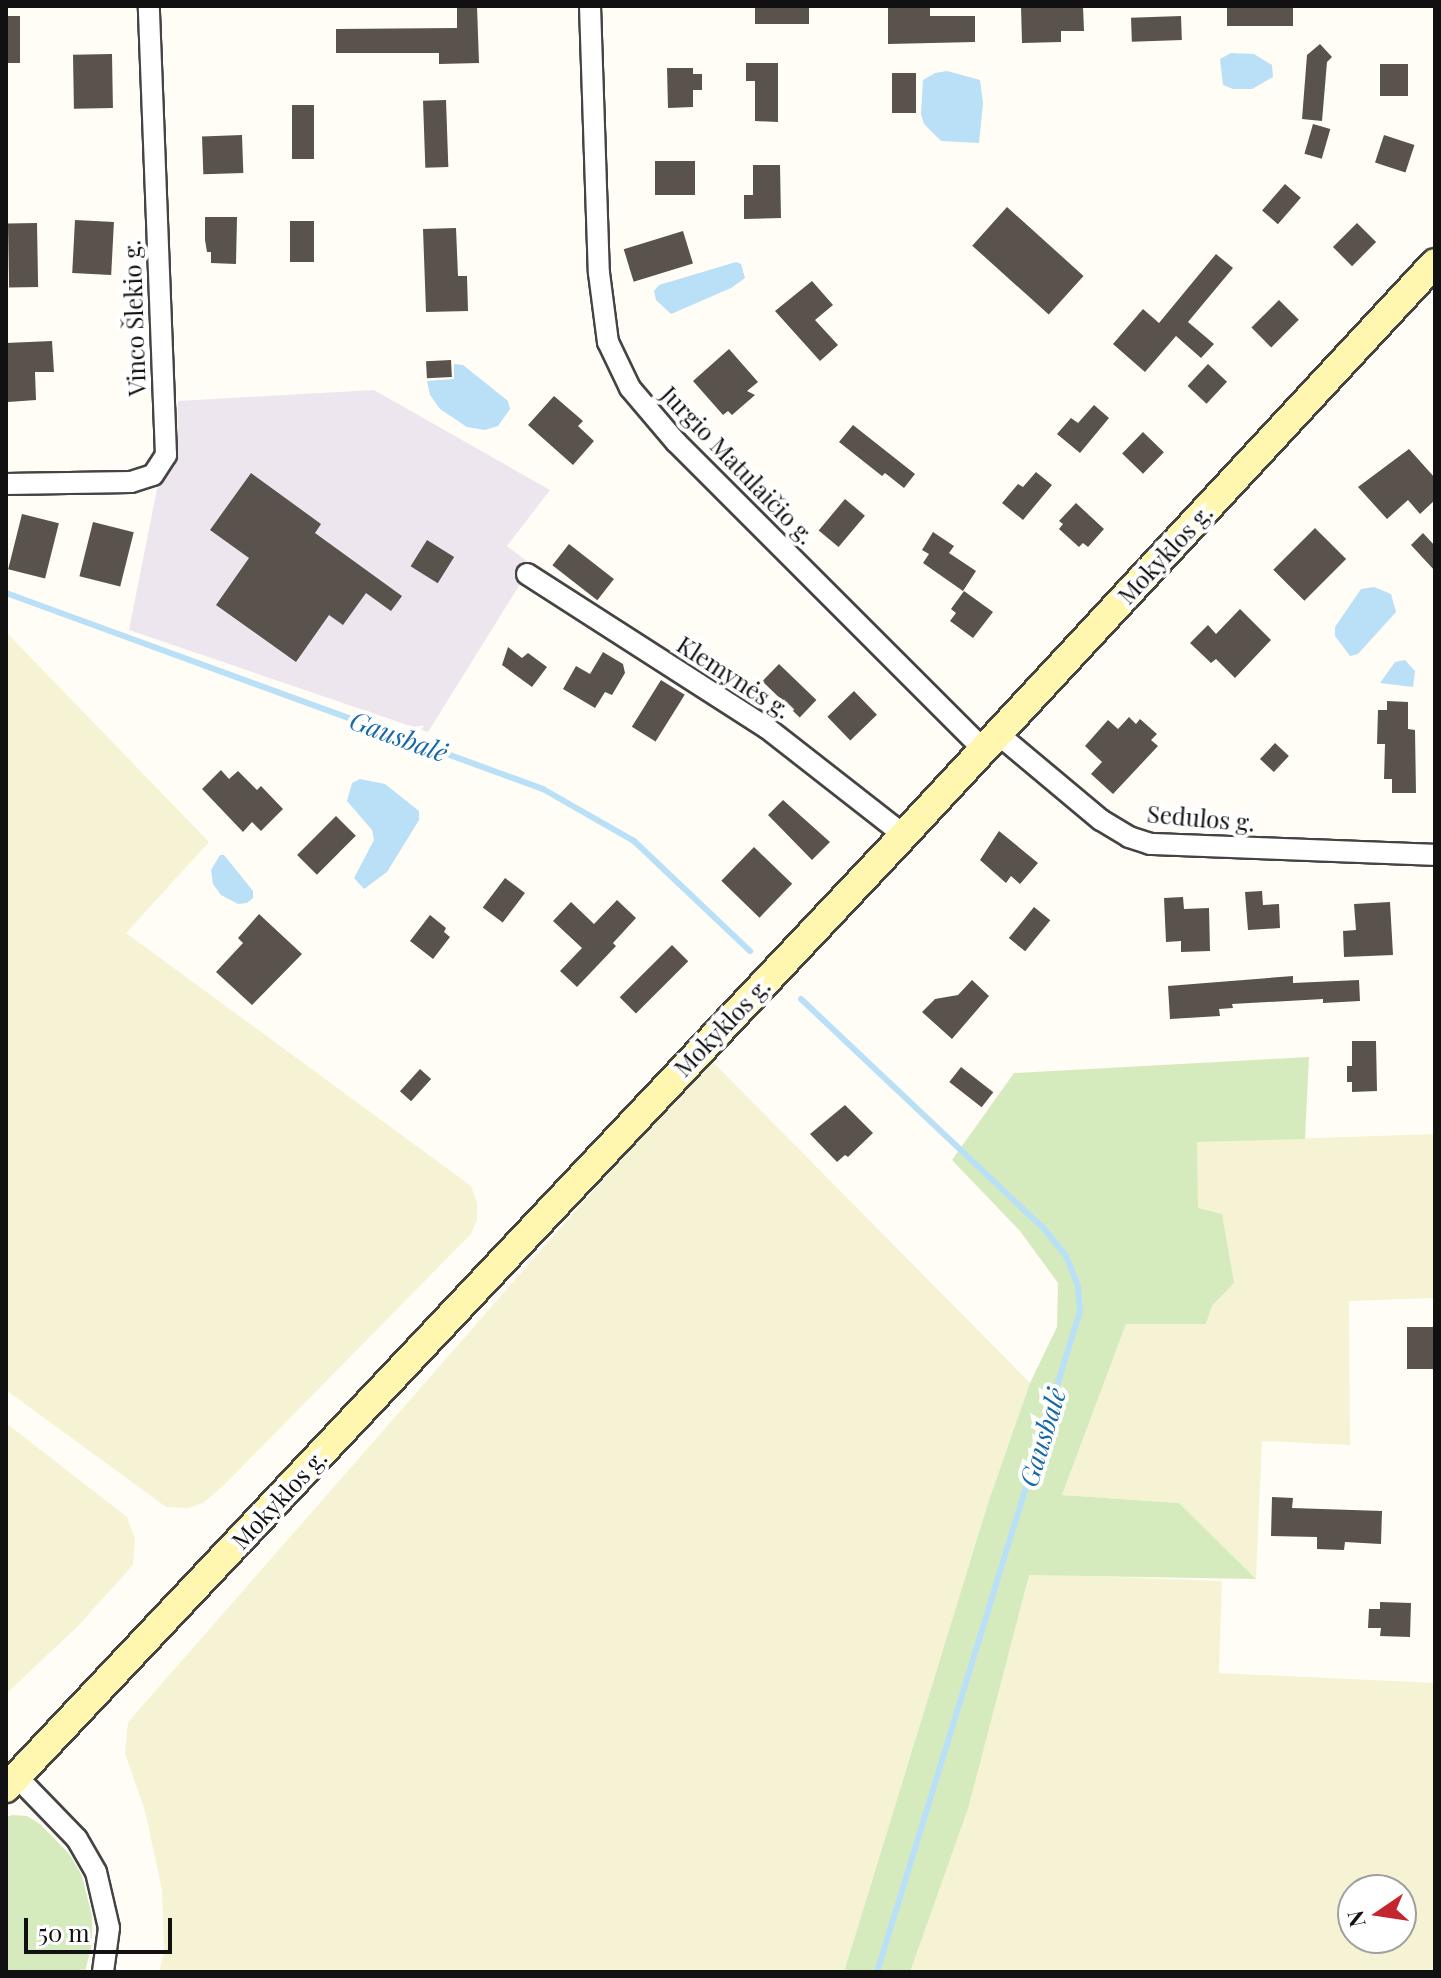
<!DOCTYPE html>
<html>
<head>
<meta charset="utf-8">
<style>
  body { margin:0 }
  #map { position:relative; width:1441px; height:1978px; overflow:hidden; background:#fffdf5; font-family:"Playfair Display",serif }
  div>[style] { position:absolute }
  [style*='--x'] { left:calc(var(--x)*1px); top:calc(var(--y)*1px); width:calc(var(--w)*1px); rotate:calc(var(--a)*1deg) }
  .industrial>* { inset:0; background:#eee6ef }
  .farmland>* { inset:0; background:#f6f3d4 }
  .green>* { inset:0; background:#d5ebbd }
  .water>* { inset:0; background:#b9e0f7 }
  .stream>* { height:6px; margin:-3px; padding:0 3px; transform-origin:3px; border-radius:3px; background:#b9e0f7 }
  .building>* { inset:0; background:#5a524d; transform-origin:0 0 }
  .roads { filter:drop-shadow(2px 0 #444) drop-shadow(-2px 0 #444) drop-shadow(0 2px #444) drop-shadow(0 -2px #444) }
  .minor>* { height:20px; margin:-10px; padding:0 10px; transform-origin:10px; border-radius:10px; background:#fff }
  .secondary>* { height:28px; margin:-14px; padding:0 14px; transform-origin:14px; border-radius:14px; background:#fff6b0 }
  span { translate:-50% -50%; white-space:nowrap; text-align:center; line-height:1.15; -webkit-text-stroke:8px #fff; paint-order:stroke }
  .street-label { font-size:24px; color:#111 }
  .water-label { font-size:26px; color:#1768a6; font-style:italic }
  .frame { position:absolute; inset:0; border:8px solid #111; pointer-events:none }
  .north { position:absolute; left:1337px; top:1874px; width:80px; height:80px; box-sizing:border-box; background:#fff; border:2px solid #a0a0a0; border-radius:50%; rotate:257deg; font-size:22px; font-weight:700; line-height:32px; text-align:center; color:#111 }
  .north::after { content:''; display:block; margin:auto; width:28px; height:36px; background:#c4262e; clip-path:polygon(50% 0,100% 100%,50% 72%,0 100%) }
  .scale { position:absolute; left:24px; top:1918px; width:148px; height:36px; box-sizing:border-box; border:4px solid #111; border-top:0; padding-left:10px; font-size:24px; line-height:28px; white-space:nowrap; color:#111; -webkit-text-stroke:6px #fff; paint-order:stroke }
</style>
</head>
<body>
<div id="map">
  <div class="industrial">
    <div style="clip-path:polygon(374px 390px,550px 490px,507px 546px,532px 565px,428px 732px,129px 630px,157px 489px,177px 461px,178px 401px)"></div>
  </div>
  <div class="farmland">
    <div style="clip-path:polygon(6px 632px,209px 842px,126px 933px,471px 1186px,477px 1203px,477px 1220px,471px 1234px,222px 1487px,203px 1503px,188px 1508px,166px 1507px,6px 1390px)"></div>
    <div style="clip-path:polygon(709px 1058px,1030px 1383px,988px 1503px,844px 1972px,159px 1972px,164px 1952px,162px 1890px,145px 1811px,125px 1753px,128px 1722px)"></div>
    <div style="clip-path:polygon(1435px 1134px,1435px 1298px,1349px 1301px,1350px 1445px,1262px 1441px,1256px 1579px,1179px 1503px,1062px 1495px,1126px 1324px,1206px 1324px,1212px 1306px,1234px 1283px,1197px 1208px,1197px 1142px)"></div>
    <div style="clip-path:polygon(6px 1423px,127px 1517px,135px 1539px,133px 1565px,79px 1625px,6px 1694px)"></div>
    <div style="clip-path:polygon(evenodd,1028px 1574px,1222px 1581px,1219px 1673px,1435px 1683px,1435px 1972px,910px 1972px,968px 1809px,1028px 1574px,1353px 1890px,1401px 1890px,1401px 1938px,1353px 1938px,1353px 1890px)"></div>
  </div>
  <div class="green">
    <div style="clip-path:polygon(1309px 1057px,1305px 1139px,1197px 1142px,1198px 1208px,1222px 1214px,1234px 1283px,1212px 1306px,1206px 1324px,1126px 1324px,1062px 1495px,1179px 1503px,1256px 1579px,1029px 1575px,968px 1809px,910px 1972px,844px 1972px,988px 1503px,1030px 1383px,1057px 1327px,1058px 1283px,1020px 1231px,952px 1160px,1014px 1073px)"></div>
    <div style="clip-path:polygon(12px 1815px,27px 1816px,40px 1824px,70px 1855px,82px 1876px,92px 1916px,92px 1944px,85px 1972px,6px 1972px,6px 1817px)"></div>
  </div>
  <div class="water">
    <div style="clip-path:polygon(1231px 53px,1254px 54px,1272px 65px,1273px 77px,1252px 89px,1233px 89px,1223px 85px,1220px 59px)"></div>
    <div style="clip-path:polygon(947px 71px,980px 80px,983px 103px,979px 143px,941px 141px,924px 124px,921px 114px,923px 80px,935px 73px)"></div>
    <div style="clip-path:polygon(736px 262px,741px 264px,745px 278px,731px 288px,671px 314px,656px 300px,654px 291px,659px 285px)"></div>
    <div style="clip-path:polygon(454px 364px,463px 365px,508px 401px,510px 409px,498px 426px,485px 430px,467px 427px,440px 409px,430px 395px,427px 381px,454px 379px)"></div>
    <div style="clip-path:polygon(1374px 587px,1391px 594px,1396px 612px,1358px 654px,1350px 656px,1335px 636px,1335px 627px,1361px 589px)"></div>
    <div style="clip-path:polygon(1405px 660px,1415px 671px,1413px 687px,1380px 683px,1395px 662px)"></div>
    <div style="clip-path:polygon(360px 779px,385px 784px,419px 811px,419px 820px,387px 872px,364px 889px,354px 878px,374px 840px,372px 830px,347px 801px,352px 783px)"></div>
    <div style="clip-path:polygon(220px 855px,224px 855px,253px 891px,253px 898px,247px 903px,238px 904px,221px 895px,213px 884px,211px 870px)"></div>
  </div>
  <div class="stream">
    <div style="--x:6;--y:593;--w:572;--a:20.05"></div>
    <div style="--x:543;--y:789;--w:105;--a:29.7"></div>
    <div style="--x:634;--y:841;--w:160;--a:43.5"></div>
    <div style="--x:801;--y:999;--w:336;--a:43.4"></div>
    <div style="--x:1045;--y:1230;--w:33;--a:51"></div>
    <div style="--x:1066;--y:1256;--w:31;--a:68"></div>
    <div style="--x:1078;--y:1285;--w:26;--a:86"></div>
    <div style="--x:1080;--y:1311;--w:691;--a:107.07"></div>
  </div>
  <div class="building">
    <div style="clip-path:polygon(457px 6px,477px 6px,479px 63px,439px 64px,439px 53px,336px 53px,336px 29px,457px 28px)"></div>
    <div style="left:755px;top:6px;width:54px;height:18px"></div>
    <div style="clip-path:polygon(888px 6px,930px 6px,930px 16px,975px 16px,975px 42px,888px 44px)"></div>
    <div style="clip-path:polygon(1021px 6px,1083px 6px,1084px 31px,1061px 31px,1061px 42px,1022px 43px)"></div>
    <div style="left:1227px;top:6px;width:66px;height:20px"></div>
    <div style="left:6px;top:16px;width:14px;height:47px"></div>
    <div style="left:1181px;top:16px;width:24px;height:50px;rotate:88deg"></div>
    <div style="clip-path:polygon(1320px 44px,1332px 57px,1327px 62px,1322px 121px,1302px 119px,1307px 55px)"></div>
    <div style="left:112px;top:54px;width:54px;height:39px;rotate:89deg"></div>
    <div style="clip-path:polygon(746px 63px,778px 63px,778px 122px,755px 121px,755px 81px,746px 81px)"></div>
    <div style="left:1380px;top:64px;width:28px;height:32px"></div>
    <div style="clip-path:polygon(667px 68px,693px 68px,693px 74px,702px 74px,702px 90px,693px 90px,693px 107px,668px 108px)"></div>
    <div style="left:892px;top:73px;width:24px;height:40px"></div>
    <div style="left:446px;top:100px;width:67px;height:23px;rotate:88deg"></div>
    <div style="left:292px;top:105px;width:22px;height:54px"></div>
    <div style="left:1313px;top:124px;width:18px;height:31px;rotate:16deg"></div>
    <div style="left:242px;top:135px;width:38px;height:40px;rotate:88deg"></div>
    <div style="left:1384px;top:135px;width:32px;height:29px;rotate:18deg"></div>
    <div style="left:655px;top:161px;width:40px;height:34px"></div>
    <div style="clip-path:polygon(753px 165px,780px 165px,781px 218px,744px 219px,744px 195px,753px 195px)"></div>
    <div style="left:1285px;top:184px;width:21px;height:35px;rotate:41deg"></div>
    <div style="left:1007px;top:207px;width:103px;height:52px;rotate:42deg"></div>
    <div style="clip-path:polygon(205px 217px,237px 217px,236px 264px,211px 263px,211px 252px,207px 252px,205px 240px)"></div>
    <div style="left:75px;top:220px;width:39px;height:53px;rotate:3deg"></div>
    <div style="left:290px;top:221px;width:24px;height:41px"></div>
    <div style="left:37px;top:223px;width:64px;height:29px;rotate:89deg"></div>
    <div style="left:1357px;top:223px;width:27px;height:34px;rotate:45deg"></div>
    <div style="clip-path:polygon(456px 228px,458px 276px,467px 276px,468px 311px,426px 312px,423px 229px)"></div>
    <div style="left:683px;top:231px;width:34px;height:62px;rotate:73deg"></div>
    <div style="clip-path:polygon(1216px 254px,1233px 268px,1188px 322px,1214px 344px,1201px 358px,1176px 336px,1145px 372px,1113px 344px,1143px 309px,1159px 323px)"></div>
    <div style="clip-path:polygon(812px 281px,833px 305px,815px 320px,838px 345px,820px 361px,775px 311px)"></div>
    <div style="left:1279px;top:300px;width:28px;height:39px;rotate:45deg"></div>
    <div style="clip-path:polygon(52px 341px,54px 372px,35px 372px,36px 400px,8px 402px,6px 343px)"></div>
    <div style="clip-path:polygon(729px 349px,758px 382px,747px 391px,755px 395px,732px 415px,728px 411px,723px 415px,693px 381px)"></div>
    <div style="left:451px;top:360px;width:17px;height:25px;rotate:87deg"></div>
    <div style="left:1208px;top:364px;width:26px;height:30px;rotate:43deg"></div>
    <div style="clip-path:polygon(554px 396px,583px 421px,578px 426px,594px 441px,573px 465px,528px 425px)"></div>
    <div style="clip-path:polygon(1094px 405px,1109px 418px,1080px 453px,1057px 434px,1071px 418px,1078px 423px)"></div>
    <div style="clip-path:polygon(853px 425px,915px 474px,904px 488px,885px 473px,882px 476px,839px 442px)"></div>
    <div style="left:1143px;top:432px;width:29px;height:30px;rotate:44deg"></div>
    <div style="clip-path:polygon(1409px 449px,1435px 478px,1435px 500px,1420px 514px,1408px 500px,1387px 519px,1358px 487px)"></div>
    <div style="clip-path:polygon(1036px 472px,1052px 485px,1023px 520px,1002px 503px,1018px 484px,1023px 487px)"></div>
    <div style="clip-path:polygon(251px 473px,321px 524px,315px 533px,402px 596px,391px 611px,366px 593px,343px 625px,329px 615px,296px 662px,216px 605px,249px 558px,210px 530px)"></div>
    <div style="left:845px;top:499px;width:26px;height:41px;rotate:40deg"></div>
    <div style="clip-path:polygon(1076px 503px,1104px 529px,1088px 547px,1083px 543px,1079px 547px,1059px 529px,1063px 524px,1059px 521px)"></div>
    <div style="left:22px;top:514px;width:38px;height:57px;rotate:14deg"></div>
    <div style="left:93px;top:522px;width:42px;height:56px;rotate:14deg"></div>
    <div style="left:1315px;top:528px;width:44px;height:59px;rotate:45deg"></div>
    <div style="clip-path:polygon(933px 532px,954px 546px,949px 553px,976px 571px,963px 591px,923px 563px,929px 554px,922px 550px)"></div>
    <div style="clip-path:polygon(1423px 533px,1435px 546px,1435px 571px,1411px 545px)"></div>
    <div style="left:427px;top:540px;width:32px;height:31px;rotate:32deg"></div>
    <div style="left:569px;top:544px;width:57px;height:27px;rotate:38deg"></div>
    <div style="clip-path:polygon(964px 591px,993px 612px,973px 638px,950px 621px,956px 613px,951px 609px)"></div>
    <div style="clip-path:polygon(1240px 609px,1271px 640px,1235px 678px,1216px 659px,1211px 663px,1190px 643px,1208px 625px,1216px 634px)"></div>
    <div style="clip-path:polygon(508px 647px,522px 658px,528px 653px,547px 667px,532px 687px,502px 665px)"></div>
    <div style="clip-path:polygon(603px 652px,623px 664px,625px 673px,612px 695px,605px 692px,595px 708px,563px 689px,576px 666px,590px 674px)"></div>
    <div style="left:779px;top:664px;width:52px;height:24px;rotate:44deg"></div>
    <div style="left:661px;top:680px;width:28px;height:55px;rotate:32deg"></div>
    <div style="left:854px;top:691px;width:33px;height:37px;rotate:46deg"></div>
    <div style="clip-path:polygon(1387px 701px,1408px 702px,1408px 729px,1415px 730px,1416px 793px,1392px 793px,1392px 779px,1384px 779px,1385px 744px,1377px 744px,1378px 710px,1387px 710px)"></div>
    <div style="clip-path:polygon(1129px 717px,1136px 724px,1140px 719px,1157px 734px,1151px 740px,1158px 746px,1113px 794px,1091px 774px,1102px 762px,1085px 746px,1108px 720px,1118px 729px)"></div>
    <div style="left:1275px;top:743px;width:19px;height:22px;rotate:43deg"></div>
    <div style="clip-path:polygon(221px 770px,229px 779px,238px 771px,257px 790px,261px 786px,283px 809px,261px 831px,252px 822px,243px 832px,202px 789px)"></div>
    <div style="clip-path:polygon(783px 800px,830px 842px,812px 860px,768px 815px)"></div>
    <div style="left:336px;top:816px;width:28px;height:55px;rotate:45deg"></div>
    <div style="clip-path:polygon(999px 831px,1038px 863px,1020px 884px,1011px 876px,1006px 883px,980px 860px)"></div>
    <div style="left:754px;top:847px;width:53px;height:47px;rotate:44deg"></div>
    <div style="left:505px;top:878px;width:25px;height:37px;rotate:37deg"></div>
    <div style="clip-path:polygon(1262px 891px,1263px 905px,1279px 904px,1280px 928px,1248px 930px,1245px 892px)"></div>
    <div style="clip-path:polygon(1183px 897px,1184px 909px,1209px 908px,1210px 951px,1181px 952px,1181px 941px,1166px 942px,1164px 898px)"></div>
    <div style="clip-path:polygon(617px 900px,636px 918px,613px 943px,616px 946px,577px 987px,560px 971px,582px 948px,553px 921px,571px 902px,594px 924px)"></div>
    <div style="clip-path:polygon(1390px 902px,1393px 955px,1344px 957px,1343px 931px,1356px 930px,1354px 904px)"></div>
    <div style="left:1034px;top:907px;width:21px;height:40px;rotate:39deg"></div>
    <div style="clip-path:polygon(259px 914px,302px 954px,252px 1005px,216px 972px,243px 943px,238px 938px)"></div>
    <div style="clip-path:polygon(430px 915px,446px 928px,444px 932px,450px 937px,433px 959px,410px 941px)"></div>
    <div style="left:672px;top:945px;width:23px;height:74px;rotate:45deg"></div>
    <div style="clip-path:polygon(1293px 976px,1293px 983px,1359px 980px,1360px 1001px,1323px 1003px,1323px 999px,1232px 1004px,1233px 1008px,1219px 1009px,1220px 1016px,1170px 1019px,1168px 986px)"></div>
    <div style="clip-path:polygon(972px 980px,989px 996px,952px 1039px,922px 1012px,935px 999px,958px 995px)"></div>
    <div style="clip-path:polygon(1352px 1041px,1376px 1041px,1377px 1091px,1352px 1092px,1352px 1082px,1347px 1082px,1347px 1066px,1352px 1066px)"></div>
    <div style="left:961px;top:1067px;width:41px;height:19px;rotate:38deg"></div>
    <div style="left:420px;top:1069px;width:15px;height:30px;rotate:42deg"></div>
    <div style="clip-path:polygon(845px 1105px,873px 1133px,848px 1157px,845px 1155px,837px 1162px,810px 1134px)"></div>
    <div style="left:1407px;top:1327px;width:28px;height:42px"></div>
    <div style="clip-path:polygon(1272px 1497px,1293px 1498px,1292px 1508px,1382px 1511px,1381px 1544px,1345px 1542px,1344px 1550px,1317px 1549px,1317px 1537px,1271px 1536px)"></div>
    <div style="clip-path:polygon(1380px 1602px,1411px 1603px,1410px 1637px,1380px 1636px,1381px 1628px,1368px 1628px,1369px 1609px,1380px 1609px)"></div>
  </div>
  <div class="roads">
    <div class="minor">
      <div style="--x:590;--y:6;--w:267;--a:88.1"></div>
      <div style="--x:599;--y:273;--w:70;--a:82.6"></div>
      <div style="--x:608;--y:342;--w:51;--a:64.4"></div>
      <div style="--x:630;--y:388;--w:71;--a:49.6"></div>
      <div style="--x:676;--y:442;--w:434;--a:45"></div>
      <div style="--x:6;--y:484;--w:125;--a:-0.9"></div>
      <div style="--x:131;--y:482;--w:23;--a:-18"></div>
      <div style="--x:153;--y:475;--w:24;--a:-57"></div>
      <div style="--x:166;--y:455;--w:449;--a:-92.2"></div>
      <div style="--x:527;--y:574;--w:285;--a:32.7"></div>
      <div style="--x:767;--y:728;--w:174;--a:38"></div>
      <div style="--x:998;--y:734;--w:134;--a:39.9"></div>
      <div style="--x:1101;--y:820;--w:33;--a:31"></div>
      <div style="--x:1129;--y:837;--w:22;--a:18"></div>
      <div style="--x:1150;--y:844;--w:285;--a:2.2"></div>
      <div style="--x:17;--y:1777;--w:86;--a:45.9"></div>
      <div style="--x:77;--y:1839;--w:38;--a:60"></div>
      <div style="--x:96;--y:1872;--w:57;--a:76.9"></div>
      <div style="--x:109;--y:1928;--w:44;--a:97.8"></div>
    </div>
    <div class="secondary">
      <div style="--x:6;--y:1788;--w:1309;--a:-46.7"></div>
      <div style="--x:904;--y:835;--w:780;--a:-47.13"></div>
    </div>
  </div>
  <div class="street-label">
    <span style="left:134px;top:318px;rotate:-92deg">Vinco Šlekio g.</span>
    <span style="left:738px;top:465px;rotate:46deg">Jurgio Matulaičio g.</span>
    <span style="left:1165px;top:554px;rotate:-47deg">Mokyklos g.</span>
    <span style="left:734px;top:677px;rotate:33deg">Klemynės g.</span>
    <span style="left:1201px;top:818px;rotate:5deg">Sedulos g.</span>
    <span style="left:722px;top:1027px;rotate:-46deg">Mokyklos g.</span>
    <span style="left:279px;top:1499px;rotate:-47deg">Mokyklos g.</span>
  </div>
  <div class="water-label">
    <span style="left:399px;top:736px;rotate:20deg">Gausbalė</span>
    <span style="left:1042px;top:1437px;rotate:-73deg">Gausbalė</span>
  </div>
  <div class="frame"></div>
  <div class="north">N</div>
  <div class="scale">50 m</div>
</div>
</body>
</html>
